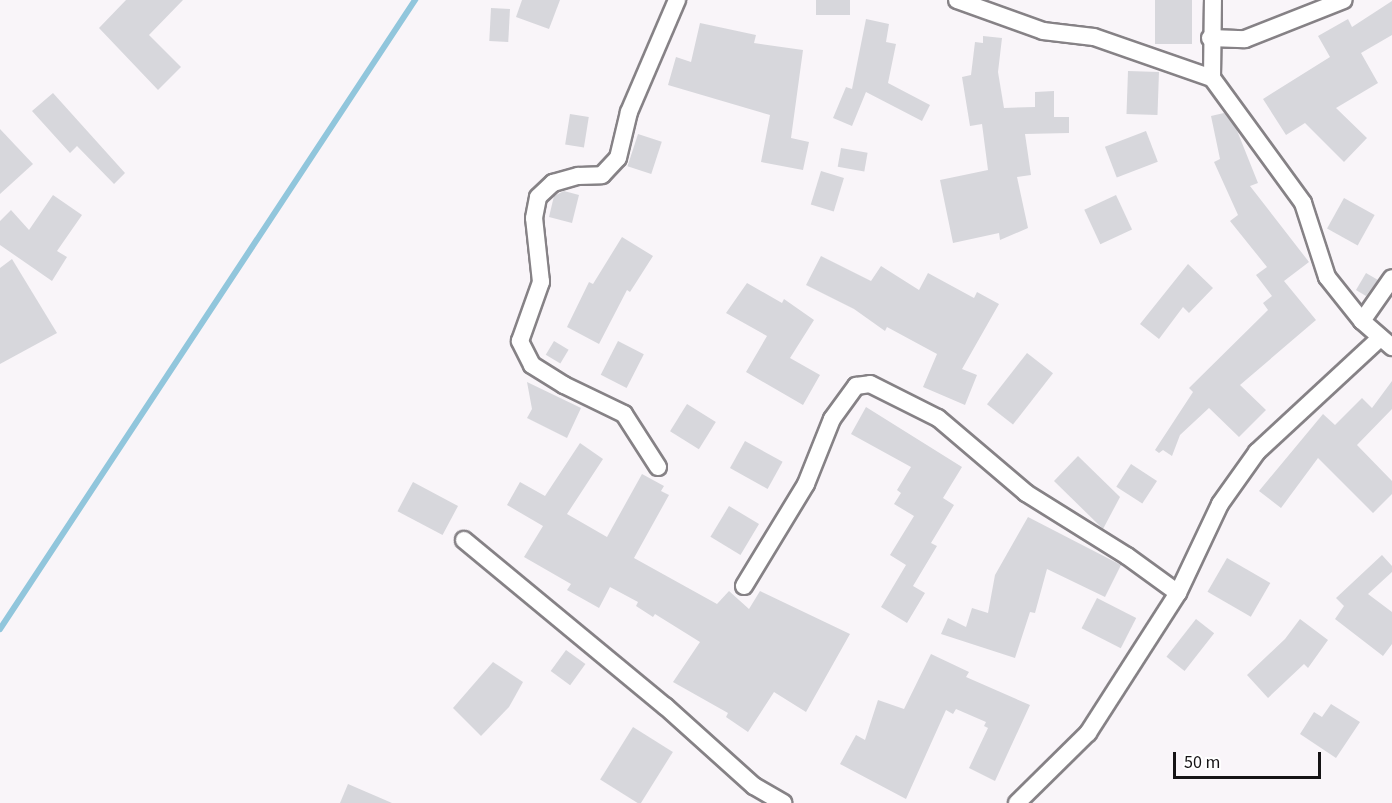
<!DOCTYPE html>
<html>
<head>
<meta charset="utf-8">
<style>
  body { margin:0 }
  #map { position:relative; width:1392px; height:803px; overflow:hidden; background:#f9f5f9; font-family:"Source Sans 3",sans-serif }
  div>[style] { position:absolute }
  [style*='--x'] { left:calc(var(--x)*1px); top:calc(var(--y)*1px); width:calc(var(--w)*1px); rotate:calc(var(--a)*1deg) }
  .stream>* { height:6px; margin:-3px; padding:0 3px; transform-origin:3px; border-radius:3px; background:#91c6dc }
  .building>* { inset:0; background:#d7d7dc; transform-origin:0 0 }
  .roads { filter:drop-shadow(2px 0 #868286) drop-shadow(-2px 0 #868286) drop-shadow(0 2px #868286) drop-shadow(0 -2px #868286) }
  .street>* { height:16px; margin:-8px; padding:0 8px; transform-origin:8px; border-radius:8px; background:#fff }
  span { translate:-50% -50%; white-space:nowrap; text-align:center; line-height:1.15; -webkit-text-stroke:6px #fff; paint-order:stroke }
  .scale { position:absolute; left:1173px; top:752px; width:148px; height:27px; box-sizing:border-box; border:3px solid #151315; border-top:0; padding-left:8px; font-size:18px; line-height:21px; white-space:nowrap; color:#151315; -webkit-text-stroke:4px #fff; paint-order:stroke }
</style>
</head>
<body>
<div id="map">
  <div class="stream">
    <div style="--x:0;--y:629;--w:754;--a:-56.58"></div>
  </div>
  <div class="building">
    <div style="clip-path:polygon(126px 0,183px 0,149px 35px,181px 67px,158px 90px,99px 28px)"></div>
    <div style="clip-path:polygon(522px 0,560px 0,549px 29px,516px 17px)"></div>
    <div style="left:816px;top:0;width:34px;height:15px"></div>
    <div style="left:1155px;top:0;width:37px;height:44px"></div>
    <div style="clip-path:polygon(1392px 1px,1392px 35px,1361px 53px,1378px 83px,1336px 108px,1367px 138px,1344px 162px,1305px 123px,1286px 135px,1263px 99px,1330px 57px,1318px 36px,1348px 19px,1352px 27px)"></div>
    <div style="left:491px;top:8px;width:19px;height:33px;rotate:3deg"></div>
    <div style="clip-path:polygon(866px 19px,889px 24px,886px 42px,896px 44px,888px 83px,930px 105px,922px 121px,866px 92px,852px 126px,833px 118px,846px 87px,852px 89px)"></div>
    <div style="clip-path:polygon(700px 23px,756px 35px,754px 43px,803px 50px,791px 138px,809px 142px,803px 170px,761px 162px,770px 115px,668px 85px,676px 57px,691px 62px)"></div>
    <div style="clip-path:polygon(983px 36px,1002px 38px,998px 72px,1004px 108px,1035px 107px,1035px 92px,1054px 91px,1054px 117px,1069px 117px,1069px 133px,1025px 134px,1031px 175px,1017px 177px,1028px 228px,1000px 240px,999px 233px,953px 243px,940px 180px,988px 170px,982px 124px,970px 126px,962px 77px,971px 75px,975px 42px,983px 43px)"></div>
    <div style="left:1128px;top:71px;width:31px;height:43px;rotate:2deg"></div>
    <div style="clip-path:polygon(53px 93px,125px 173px,114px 184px,77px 146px,70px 153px,32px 111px)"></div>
    <div style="clip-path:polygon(1224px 113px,1236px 128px,1258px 183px,1250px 186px,1309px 262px,1284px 281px,1316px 320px,1240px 385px,1266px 410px,1239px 437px,1209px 408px,1180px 435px,1172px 456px,1163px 450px,1159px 453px,1155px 450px,1193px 392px,1189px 388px,1268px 310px,1263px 303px,1272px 296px,1256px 275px,1267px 267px,1230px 221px,1238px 215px,1214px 162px,1220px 159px,1211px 116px)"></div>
    <div style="left:570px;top:114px;width:19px;height:31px;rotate:9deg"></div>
    <div style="clip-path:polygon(0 129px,33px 164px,0 194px)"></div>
    <div style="left:1146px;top:131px;width:33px;height:44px;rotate:69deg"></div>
    <div style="left:638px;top:134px;width:25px;height:34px;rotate:18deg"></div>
    <div style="left:841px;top:148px;width:27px;height:19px;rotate:10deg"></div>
    <div style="left:821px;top:171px;width:24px;height:35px;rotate:17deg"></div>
    <div style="clip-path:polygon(564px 191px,579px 195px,572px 223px,549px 217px,554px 196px)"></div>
    <div style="clip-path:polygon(53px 195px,82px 215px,57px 251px,67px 257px,52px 281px,0 245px,0 221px,11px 210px,29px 230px)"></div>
    <div style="left:1116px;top:195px;width:38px;height:35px;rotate:65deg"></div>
    <div style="left:1344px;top:198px;width:35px;height:35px;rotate:29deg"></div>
    <div style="clip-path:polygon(622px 237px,653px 256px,630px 292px,627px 290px,599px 344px,567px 327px,589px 282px,593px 284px)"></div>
    <div style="clip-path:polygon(821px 256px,871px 281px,881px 266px,919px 290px,928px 273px,974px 298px,977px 292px,999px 304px,962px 369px,977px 375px,965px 405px,923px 387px,937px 354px,887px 327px,885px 331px,854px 309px,806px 285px)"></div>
    <div style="clip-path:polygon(12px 259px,57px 333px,0 364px,0 268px)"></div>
    <div style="clip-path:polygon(1188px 264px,1213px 288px,1189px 313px,1183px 307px,1159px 339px,1140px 324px)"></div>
    <div style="clip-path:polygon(1366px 273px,1378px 280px,1366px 296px,1356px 290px)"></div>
    <div style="clip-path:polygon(747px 283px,782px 303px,784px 299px,814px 320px,790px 358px,820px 375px,803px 405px,746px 372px,767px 336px,726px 313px)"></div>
    <div style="left:554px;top:341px;width:17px;height:16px;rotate:31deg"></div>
    <div style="left:618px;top:341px;width:29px;height:38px;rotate:27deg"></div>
    <div style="left:1027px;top:353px;width:33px;height:65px;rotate:38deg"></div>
    <div style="clip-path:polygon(1392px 381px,1392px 409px,1357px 445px,1392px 481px,1392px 494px,1373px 513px,1318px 458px,1281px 508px,1259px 491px,1323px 414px,1335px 425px,1362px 398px,1372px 408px)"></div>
    <div style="clip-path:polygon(527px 382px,581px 408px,567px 438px,527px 418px,532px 409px)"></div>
    <div style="left:687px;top:404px;width:34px;height:32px;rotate:32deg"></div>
    <div style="clip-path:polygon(866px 407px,962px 467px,943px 498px,954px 505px,931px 543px,937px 546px,913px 586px,925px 593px,907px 623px,881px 607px,906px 565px,890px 555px,914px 516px,894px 504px,901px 493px,897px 490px,911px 467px,851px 434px)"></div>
    <div style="left:745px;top:441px;width:43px;height:31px;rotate:29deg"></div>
    <div style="clip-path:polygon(580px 443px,603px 459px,567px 514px,607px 537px,642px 474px,664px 486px,661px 491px,669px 495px,634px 558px,717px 604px,729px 591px,749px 609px,760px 591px,850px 634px,806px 712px,774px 692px,748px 732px,726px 717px,728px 713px,673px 682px,700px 642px,655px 614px,653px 617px,636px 606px,638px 602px,610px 587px,599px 608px,567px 590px,571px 584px,524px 557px,543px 526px,507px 505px,520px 482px,545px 496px)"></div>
    <div style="clip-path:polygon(1078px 456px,1120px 497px,1103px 529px,1054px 481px)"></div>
    <div style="left:1131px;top:464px;width:31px;height:27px;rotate:33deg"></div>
    <div style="left:413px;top:482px;width:51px;height:33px;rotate:28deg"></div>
    <div style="left:729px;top:506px;width:35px;height:36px;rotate:31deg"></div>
    <div style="clip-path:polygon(1028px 517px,1121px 565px,1105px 597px,1047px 569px,1035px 613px,1030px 612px,1015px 658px,941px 634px,948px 618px,966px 627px,972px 608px,988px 613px,995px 575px)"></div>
    <div style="clip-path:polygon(1382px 555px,1392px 566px,1392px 572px,1368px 594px,1392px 612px,1392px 644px,1383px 656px,1335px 619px,1344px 606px,1336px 598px)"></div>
    <div style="left:1227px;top:558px;width:50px;height:39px;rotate:30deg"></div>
    <div style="left:1097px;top:598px;width:44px;height:34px;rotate:27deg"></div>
    <div style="left:1196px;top:619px;width:23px;height:48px;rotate:38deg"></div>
    <div style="clip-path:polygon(1300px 619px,1328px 640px,1308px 668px,1304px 664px,1268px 698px,1247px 675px,1285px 639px)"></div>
    <div style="left:566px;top:650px;width:24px;height:26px;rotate:36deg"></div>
    <div style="clip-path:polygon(931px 654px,969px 672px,966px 677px,1030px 705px,995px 781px,969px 768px,988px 728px,984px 726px,986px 722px,956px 709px,953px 714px,946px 710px,906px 799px,840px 764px,856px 735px,865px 740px,878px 700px,904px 709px)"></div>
    <div style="clip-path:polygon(493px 662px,523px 682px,509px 707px,481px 736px,453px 708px)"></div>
    <div style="clip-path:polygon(1331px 704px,1360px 722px,1336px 758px,1300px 734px,1314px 712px,1322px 717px)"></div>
    <div style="left:633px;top:727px;width:47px;height:62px;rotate:32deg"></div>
    <div style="clip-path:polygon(348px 784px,392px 803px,340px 803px)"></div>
  </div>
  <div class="roads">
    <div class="street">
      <div style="--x:957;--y:0;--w:91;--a:19.8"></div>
      <div style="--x:1043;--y:31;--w:51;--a:6.7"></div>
      <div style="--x:1094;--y:37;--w:125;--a:19.2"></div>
      <div style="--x:1212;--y:78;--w:155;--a:53.9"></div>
      <div style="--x:1303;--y:203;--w:78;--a:72"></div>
      <div style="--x:1327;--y:277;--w:56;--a:51.5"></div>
      <div style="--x:1362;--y:321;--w:40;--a:41"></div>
      <div style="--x:1210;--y:38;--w:35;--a:2"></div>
      <div style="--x:1245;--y:39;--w:106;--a:-21.5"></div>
      <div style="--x:1212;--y:78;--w:78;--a:-89.3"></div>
      <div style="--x:1362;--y:321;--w:52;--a:-55.1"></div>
      <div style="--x:658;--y:467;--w:63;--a:-122.7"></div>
      <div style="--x:624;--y:414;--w:67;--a:-154.2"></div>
      <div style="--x:564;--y:385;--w:38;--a:-148"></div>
      <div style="--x:532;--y:365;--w:27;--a:-117"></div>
      <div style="--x:520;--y:341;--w:63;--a:-70.4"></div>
      <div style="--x:541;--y:282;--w:64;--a:-96.2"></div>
      <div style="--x:534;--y:218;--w:21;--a:-79"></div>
      <div style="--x:538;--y:197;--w:21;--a:-43"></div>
      <div style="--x:553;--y:183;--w:26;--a:-16"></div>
      <div style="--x:578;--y:176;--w:24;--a:-2"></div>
      <div style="--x:602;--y:175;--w:23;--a:-47"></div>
      <div style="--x:618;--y:158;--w:47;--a:-76.6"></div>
      <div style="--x:629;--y:112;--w:122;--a:-66.8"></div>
      <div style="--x:464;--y:540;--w:261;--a:39.6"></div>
      <div style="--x:665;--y:706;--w:120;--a:42"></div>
      <div style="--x:754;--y:786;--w:34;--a:30"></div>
      <div style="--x:744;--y:586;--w:119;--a:-58.7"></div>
      <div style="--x:806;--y:484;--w:70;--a:-68.2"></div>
      <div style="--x:832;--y:419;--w:41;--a:-54"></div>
      <div style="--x:856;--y:386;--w:14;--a:-8"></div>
      <div style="--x:870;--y:384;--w:76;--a:26.6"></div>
      <div style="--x:938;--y:418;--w:116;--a:40.4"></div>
      <div style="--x:1026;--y:493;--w:119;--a:32"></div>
      <div style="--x:1127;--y:556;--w:63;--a:36"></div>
      <div style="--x:1017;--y:803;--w:100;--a:-44.6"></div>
      <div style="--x:1088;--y:733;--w:166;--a:-57.3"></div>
      <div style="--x:1178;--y:593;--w:98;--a:-64.7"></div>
      <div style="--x:1220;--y:504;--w:64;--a:-54.6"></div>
      <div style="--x:1257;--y:452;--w:168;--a:-42.8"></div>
    </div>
  </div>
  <div class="scale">50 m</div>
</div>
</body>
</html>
